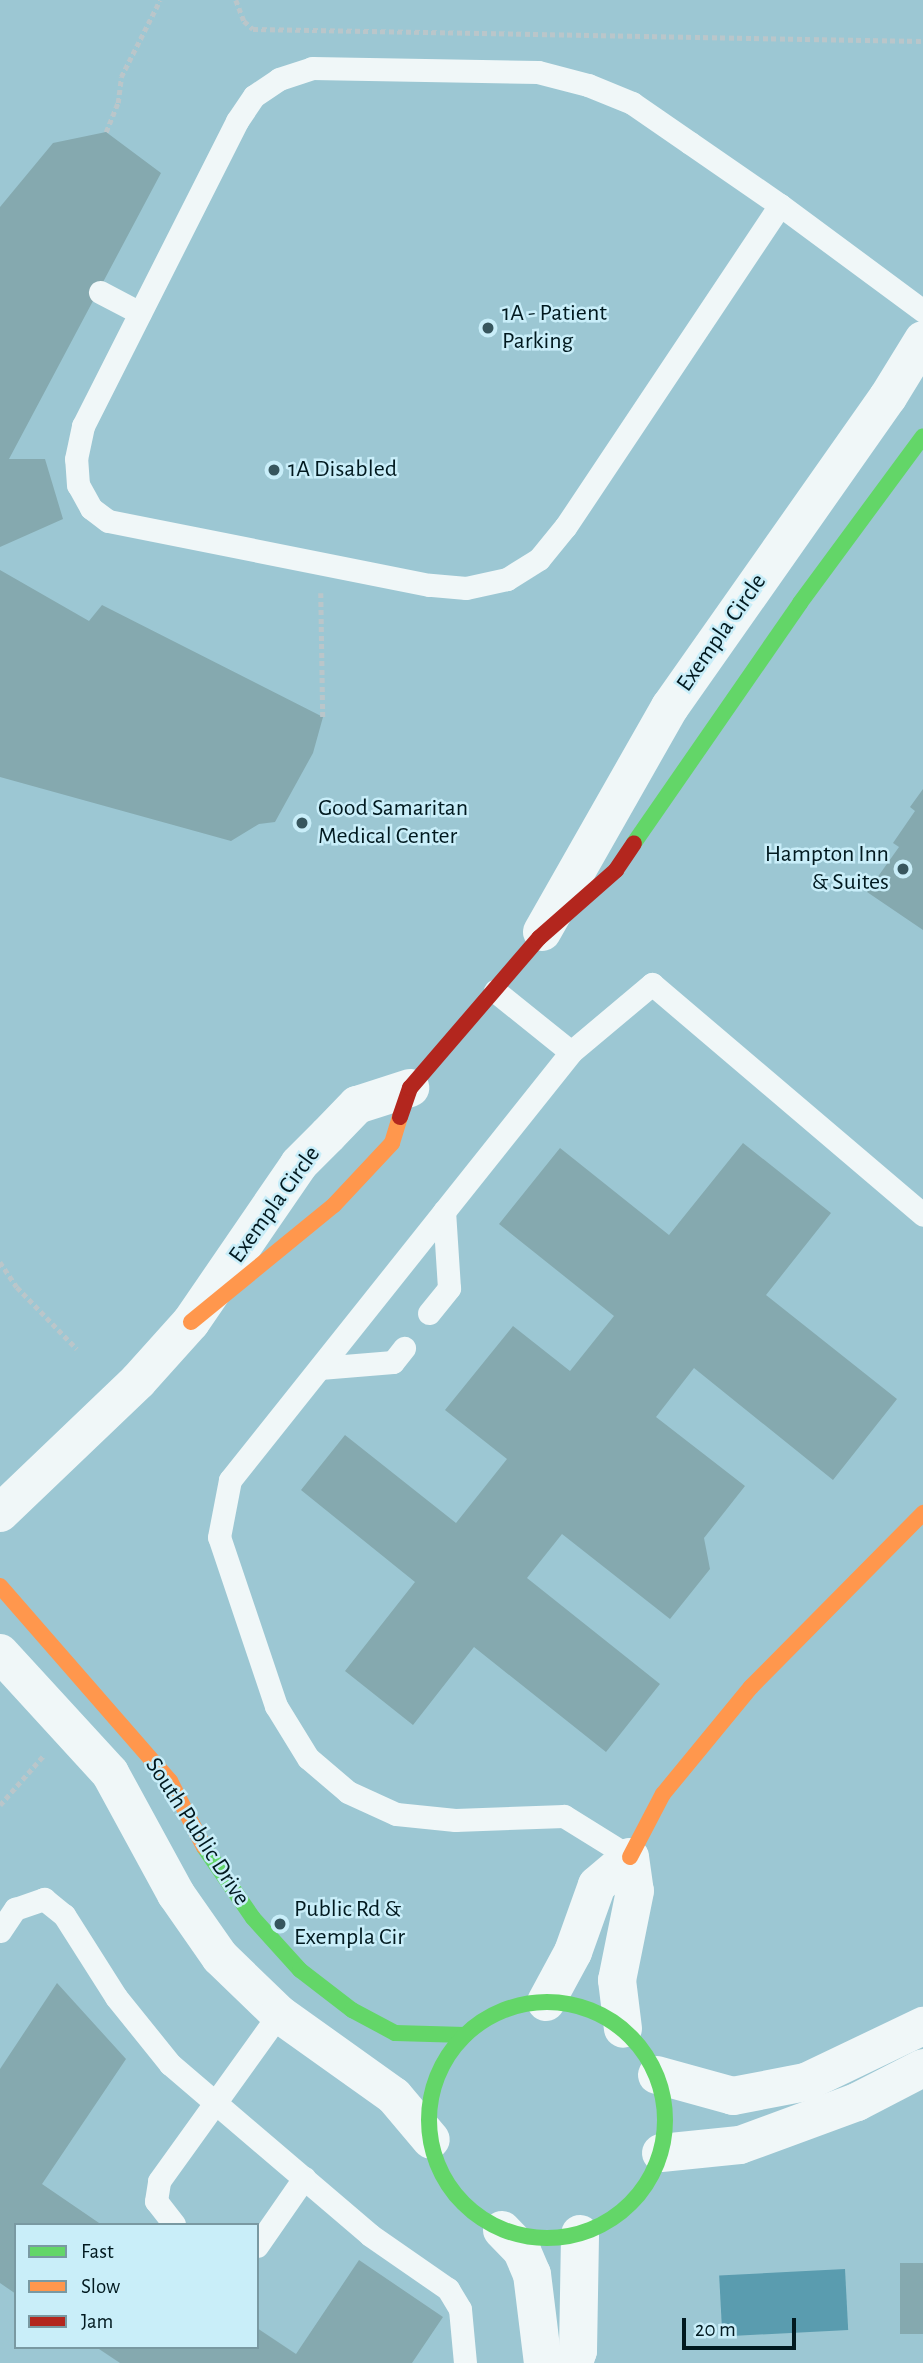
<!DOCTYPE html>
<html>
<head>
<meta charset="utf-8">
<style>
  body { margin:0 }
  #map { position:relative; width:923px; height:2363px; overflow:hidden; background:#9cc7d3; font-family:"Alegreya Sans",sans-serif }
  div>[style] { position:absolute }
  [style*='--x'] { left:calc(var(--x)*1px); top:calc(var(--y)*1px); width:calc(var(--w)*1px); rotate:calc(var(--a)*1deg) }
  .water>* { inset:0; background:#5a9caf; transform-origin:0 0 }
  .building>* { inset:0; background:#85a9af; transform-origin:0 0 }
  .path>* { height:4.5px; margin-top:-2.25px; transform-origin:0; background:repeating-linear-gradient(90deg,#bac6ca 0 5px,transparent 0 8.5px) }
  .lane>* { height:23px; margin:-11.5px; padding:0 11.5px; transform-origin:11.5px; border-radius:11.5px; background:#f0f7f8 }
  .street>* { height:38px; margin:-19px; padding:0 19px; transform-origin:19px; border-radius:19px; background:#f0f7f8 }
  .fast>* { height:16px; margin:-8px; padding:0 8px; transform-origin:8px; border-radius:8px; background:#63d668 }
  .fast>.ring { margin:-8px; padding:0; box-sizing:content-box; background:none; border:16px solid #63d668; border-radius:50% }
  .slow>* { height:16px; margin:-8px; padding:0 8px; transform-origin:8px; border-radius:8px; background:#ff974d }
  .jam>* { height:16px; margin:-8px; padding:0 8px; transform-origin:8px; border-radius:8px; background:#b3261e }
  .dots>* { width:19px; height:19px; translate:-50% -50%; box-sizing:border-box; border:4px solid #c9eef9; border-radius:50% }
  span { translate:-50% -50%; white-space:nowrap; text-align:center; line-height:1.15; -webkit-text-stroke:5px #c9eef9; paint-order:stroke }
  .poi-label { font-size:24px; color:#01191f }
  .left { translate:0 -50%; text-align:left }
  .right { translate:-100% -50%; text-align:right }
  .street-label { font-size:24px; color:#01191f }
  .legend { position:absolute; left:14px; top:2223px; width:245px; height:126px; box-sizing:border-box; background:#c9eef9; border:2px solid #7999a2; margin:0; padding:9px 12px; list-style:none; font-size:21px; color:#01191f }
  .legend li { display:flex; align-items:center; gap:14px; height:35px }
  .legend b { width:35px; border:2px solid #7999a2 }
  .scale { position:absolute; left:682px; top:2318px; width:114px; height:32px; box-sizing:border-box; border:4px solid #01191f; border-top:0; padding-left:9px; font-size:21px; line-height:24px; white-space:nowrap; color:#01191f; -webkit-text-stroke:5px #c9eef9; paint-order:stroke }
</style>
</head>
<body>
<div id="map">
  <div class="water">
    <div style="left:845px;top:2269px;width:61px;height:126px;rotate:87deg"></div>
  </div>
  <div class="building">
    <div style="clip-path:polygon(106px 132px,161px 173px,9px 459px,45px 459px,63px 519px,0 547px,0 207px,53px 143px)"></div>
    <div style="clip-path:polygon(0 570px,89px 621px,102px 605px,323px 717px,313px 753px,275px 822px,259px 824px,231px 841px,0 777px)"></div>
    <div style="clip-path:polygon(923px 789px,923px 930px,867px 892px,899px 847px,893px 843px,915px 811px,910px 807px)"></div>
    <div style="clip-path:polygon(743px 1143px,831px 1213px,766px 1295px,897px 1399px,833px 1480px,694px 1368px,656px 1417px,745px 1486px,704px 1538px,710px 1569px,670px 1619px,562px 1534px,527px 1578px,660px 1684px,606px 1752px,474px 1647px,413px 1725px,345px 1671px,415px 1582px,301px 1490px,345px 1435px,456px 1523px,507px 1459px,445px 1410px,513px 1326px,570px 1371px,614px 1316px,499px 1224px,560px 1148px,669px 1235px)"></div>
    <div style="clip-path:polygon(57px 1983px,126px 2059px,42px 2184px,102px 2225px,16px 2225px,16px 2294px,0 2283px,0 2069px)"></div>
    <div style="clip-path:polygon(359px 2260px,443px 2317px,412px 2363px,120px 2363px,96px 2347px,257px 2347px,257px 2328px,296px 2354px)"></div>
    <div style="left:900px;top:2263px;width:23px;height:71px"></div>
  </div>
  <div class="path">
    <div style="--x:236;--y:0;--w:22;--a:69"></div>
    <div style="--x:244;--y:21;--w:12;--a:42"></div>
    <div style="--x:253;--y:29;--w:670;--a:1.03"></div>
    <div style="--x:106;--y:132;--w:31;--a:-68"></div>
    <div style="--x:118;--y:103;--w:26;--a:-83"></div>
    <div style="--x:121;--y:77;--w:86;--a:-63.1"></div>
    <div style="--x:321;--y:593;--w:124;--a:89.1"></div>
    <div style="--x:0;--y:1262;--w:30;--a:56"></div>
    <div style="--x:17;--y:1287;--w:86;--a:45.9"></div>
    <div style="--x:0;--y:1805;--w:65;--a:-48.7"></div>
  </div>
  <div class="lane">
    <div style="--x:780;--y:205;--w:387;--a:123.7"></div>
    <div style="--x:565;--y:527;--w:41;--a:129.1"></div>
    <div style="--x:539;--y:559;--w:38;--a:148"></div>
    <div style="--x:507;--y:579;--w:42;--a:167.6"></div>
    <div style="--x:466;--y:588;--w:37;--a:-175"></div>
    <div style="--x:429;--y:585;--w:327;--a:-168.7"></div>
    <div style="--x:108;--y:521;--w:21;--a:-143"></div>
    <div style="--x:91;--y:508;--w:26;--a:-119"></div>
    <div style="--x:78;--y:485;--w:26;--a:-94"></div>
    <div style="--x:76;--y:459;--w:34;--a:-78"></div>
    <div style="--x:83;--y:426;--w:342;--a:-63.2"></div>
    <div style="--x:237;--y:121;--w:30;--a:-56"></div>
    <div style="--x:254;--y:96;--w:30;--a:-34"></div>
    <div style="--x:279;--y:79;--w:35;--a:-18"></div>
    <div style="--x:312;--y:68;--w:226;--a:1"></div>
    <div style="--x:538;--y:72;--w:52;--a:14.6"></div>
    <div style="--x:588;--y:85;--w:48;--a:22.2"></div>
    <div style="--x:632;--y:103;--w:70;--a:34.6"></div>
    <div style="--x:690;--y:143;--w:109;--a:34.6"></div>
    <div style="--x:780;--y:205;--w:178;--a:36.5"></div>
    <div style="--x:100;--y:292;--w:45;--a:27.7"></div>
    <div style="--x:495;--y:991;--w:97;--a:38.8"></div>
    <div style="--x:429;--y:1313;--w:32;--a:-51"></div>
    <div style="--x:449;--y:1288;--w:77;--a:-93.7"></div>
    <div style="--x:320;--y:1368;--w:73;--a:-4.7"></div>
    <div style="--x:393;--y:1362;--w:18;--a:-52"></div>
    <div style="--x:630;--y:1857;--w:78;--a:-148.2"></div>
    <div style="--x:564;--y:1816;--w:109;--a:177.9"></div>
    <div style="--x:455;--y:1820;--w:59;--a:-174.2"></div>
    <div style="--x:396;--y:1814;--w:53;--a:-155.4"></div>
    <div style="--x:348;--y:1792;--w:52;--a:-139.6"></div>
    <div style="--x:308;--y:1758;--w:61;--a:-121.6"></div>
    <div style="--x:276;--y:1706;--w:178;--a:-108.6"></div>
    <div style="--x:219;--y:1537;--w:58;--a:-79.1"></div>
    <div style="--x:230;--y:1480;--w:547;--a:-51.45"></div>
    <div style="--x:571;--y:1052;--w:106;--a:-40"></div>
    <div style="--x:652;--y:984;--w:356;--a:40.4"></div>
    <div style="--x:0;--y:1931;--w:27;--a:-56"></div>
    <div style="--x:15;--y:1909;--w:31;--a:-19"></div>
    <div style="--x:44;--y:1899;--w:26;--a:39"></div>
    <div style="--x:64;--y:1915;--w:97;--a:57.6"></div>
    <div style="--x:116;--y:1997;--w:86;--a:51.1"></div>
    <div style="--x:170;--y:2064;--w:263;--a:40.5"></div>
    <div style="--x:370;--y:2235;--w:95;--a:34.7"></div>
    <div style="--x:448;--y:2289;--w:23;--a:59"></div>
    <div style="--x:460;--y:2309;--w:54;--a:84.7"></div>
    <div style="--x:174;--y:2224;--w:29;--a:-128"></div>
    <div style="--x:156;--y:2201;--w:20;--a:-81"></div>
    <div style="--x:159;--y:2181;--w:206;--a:-54.3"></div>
    <div style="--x:257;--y:2246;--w:83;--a:-55.3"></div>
  </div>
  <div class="street">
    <div style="--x:542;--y:932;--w:259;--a:-60.4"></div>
    <div style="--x:670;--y:707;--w:379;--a:-54.9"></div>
    <div style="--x:888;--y:397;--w:67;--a:-58.4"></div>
    <div style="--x:0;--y:1513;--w:191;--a:-43.7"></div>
    <div style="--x:138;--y:1381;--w:79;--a:-48.1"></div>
    <div style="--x:191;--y:1322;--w:191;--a:-55.6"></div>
    <div style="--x:299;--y:1164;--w:41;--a:-45"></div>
    <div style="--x:328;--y:1135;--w:42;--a:-46"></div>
    <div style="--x:357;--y:1105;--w:56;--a:-17.8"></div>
    <div style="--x:0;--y:1653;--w:163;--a:47.5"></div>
    <div style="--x:110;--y:1773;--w:138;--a:61.4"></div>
    <div style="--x:176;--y:1894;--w:77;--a:55.1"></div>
    <div style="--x:220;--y:1957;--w:82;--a:44"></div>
    <div style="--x:279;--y:2014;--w:141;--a:35.5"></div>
    <div style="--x:394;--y:2096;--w:57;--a:49.9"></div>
    <div style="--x:546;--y:2002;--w:57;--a:-61.6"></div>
    <div style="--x:573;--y:1952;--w:71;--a:-70.3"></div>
    <div style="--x:597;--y:1885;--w:43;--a:-40.3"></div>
    <div style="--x:630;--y:1857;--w:34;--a:82"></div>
    <div style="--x:635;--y:1891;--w:91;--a:101.4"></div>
    <div style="--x:617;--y:1980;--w:49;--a:83"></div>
    <div style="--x:657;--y:2075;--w:79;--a:15.4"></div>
    <div style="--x:733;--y:2096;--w:74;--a:-10.9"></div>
    <div style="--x:806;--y:2082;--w:130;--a:-25.6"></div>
    <div style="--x:661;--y:2153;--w:79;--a:-5.8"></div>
    <div style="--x:740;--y:2145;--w:125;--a:-20.2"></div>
    <div style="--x:857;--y:2102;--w:74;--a:-27.3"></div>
    <div style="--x:502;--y:2230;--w:29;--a:46"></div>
    <div style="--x:522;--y:2251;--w:25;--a:67"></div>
    <div style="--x:532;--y:2274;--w:90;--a:83"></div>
    <div style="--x:574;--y:2363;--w:13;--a:-72"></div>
    <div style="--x:578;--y:2351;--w:117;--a:-89"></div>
  </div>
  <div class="fast">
    <div style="--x:634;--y:843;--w:292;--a:-55.3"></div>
    <div style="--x:800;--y:603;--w:207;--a:-53.6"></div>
    <div style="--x:204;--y:1847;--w:86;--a:55.4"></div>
    <div style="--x:253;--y:1918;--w:70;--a:47.9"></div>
    <div style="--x:300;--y:1970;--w:66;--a:37.6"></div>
    <div style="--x:352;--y:2010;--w:49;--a:28.1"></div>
    <div style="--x:395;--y:2033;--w:70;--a:1.6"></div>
    <div class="ring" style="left:429px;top:2002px;width:220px;height:220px"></div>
  </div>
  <div class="slow">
    <div style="--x:191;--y:1322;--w:185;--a:-39.3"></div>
    <div style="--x:334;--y:1205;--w:85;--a:-46.9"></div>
    <div style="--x:392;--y:1143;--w:27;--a:-73"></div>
    <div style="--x:0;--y:1586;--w:259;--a:48.9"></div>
    <div style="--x:170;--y:1781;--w:74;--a:62.7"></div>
    <div style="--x:630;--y:1857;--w:71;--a:-62.4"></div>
    <div style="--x:663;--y:1794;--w:139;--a:-50.6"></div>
    <div style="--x:751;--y:1687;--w:245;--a:-45.3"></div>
  </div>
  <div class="jam">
    <div style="--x:400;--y:1117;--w:31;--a:-71"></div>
    <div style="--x:410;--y:1088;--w:198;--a:-49.3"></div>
    <div style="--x:539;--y:938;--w:103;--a:-41.4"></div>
    <div style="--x:616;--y:870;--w:32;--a:-56"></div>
  </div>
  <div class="dots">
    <div style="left:488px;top:328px;background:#37565e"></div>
    <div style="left:274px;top:470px;background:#37565e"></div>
    <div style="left:302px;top:823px;background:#37565e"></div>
    <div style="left:903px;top:869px;background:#37565e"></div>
    <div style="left:280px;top:1924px;background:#37565e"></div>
  </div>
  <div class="poi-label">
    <span class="left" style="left:502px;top:328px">1A - Patient<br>Parking</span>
    <span class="left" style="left:288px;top:470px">1A Disabled</span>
    <span class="left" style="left:318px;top:823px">Good Samaritan<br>Medical Center</span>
    <span class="right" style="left:889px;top:869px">Hampton Inn<br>&amp; Suites</span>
    <span class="left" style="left:294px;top:1924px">Public Rd &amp;<br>Exempla Cir</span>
  </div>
  <div class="street-label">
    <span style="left:722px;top:633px;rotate:-55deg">Exempla Circle</span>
    <span style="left:275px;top:1205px;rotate:-54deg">Exempla Circle</span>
    <span style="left:197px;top:1832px;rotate:57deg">South Public Drive</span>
  </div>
  <ul class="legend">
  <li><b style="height:9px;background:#63d668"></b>Fast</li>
  <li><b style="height:9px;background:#ff974d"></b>Slow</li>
  <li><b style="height:9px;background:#b3261e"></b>Jam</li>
  </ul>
  <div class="scale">20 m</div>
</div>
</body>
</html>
